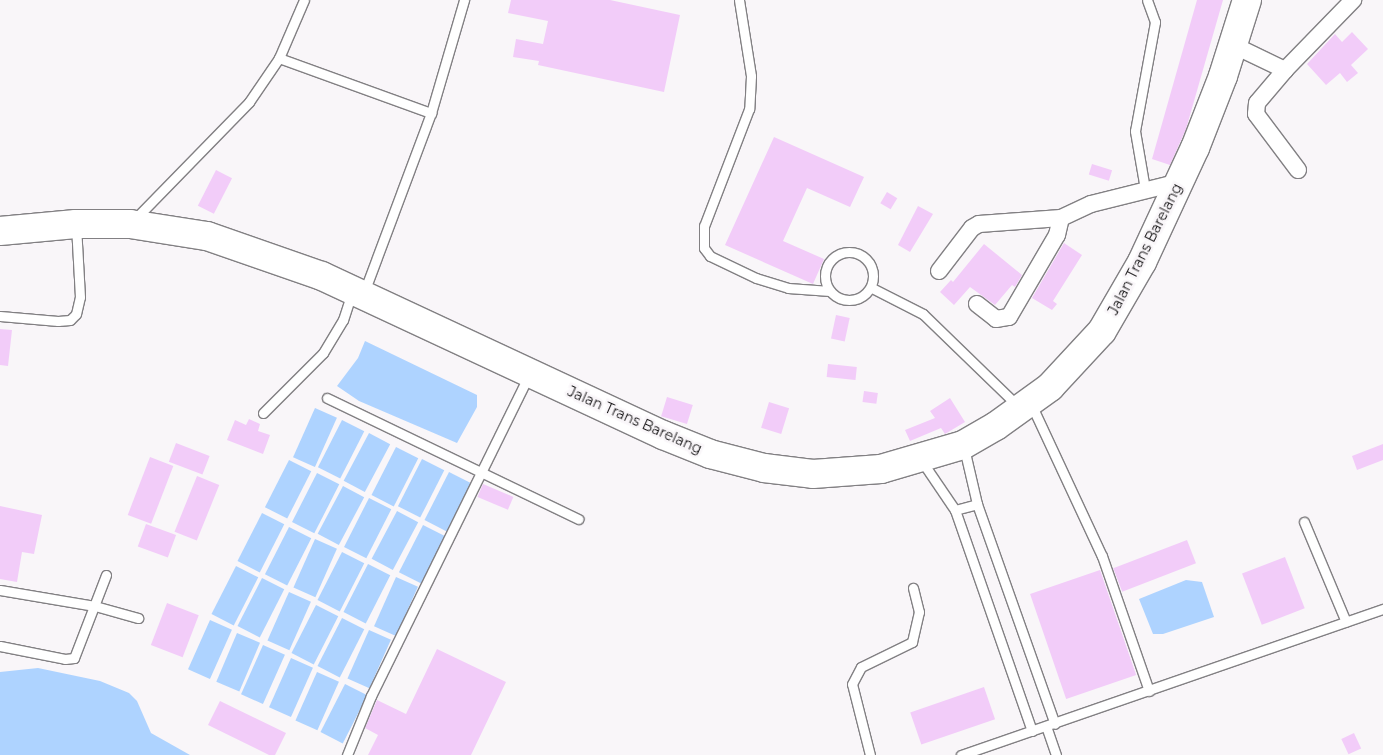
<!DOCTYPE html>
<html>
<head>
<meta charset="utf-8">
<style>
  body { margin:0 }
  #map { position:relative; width:1383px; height:755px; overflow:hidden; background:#f9f6f9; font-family:Montserrat,sans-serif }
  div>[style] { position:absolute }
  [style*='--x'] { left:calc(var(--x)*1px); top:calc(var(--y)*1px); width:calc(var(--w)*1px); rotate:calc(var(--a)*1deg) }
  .water>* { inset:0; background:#aed3ff; transform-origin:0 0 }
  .building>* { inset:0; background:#f2ccf9; transform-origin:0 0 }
  .roads { filter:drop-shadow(1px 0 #828083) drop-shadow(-1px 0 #828083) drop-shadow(0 1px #828083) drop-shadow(0 -1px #828083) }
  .lane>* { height:9px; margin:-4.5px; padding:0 4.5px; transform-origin:4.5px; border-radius:4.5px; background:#fff }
  .lane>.ring { margin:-4.5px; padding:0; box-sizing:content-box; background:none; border:9px solid #fff; border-radius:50% }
  .street>* { height:16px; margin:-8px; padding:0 8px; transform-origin:8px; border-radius:8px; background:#fff }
  .highway>* { height:28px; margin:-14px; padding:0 14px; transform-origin:14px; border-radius:14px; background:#fff }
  span { translate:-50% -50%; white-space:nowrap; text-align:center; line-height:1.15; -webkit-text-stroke:5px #f9f6f9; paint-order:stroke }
  .street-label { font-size:14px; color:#171617 }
</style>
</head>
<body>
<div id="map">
  <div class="water">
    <div style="clip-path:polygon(365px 341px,477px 395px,477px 407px,457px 443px,359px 401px,337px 386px,358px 358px)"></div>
    <div style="left:315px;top:408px;width:24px;height:54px;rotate:24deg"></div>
    <div style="left:342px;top:420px;width:25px;height:53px;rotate:27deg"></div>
    <div style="left:369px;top:433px;width:24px;height:54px;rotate:28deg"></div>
    <div style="left:396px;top:447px;width:25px;height:54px;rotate:27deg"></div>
    <div style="left:422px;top:459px;width:25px;height:53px;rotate:27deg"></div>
    <div style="left:289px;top:460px;width:25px;height:53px;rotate:27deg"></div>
    <div style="left:449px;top:472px;width:25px;height:54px;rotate:27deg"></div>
    <div style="left:317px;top:473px;width:25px;height:55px;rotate:27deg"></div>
    <div style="left:343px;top:486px;width:24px;height:54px;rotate:28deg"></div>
    <div style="left:369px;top:498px;width:25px;height:55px;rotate:27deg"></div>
    <div style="left:397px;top:511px;width:24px;height:54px;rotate:28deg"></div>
    <div style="left:262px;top:513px;width:25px;height:54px;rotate:27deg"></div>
    <div style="left:423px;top:525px;width:25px;height:53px;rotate:27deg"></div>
    <div style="left:289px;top:527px;width:25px;height:53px;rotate:27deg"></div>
    <div style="left:315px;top:539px;width:24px;height:53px;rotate:24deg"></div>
    <div style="left:342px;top:552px;width:25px;height:54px;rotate:27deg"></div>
    <div style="left:368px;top:564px;width:25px;height:54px;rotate:27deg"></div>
    <div style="left:236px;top:566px;width:25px;height:54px;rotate:27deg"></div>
    <div style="left:396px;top:577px;width:24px;height:54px;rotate:24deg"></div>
    <div style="left:262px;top:578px;width:25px;height:54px;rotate:27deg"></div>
    <div style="clip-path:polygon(1186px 580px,1202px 582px,1214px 617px,1163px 634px,1153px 634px,1139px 599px)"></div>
    <div style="left:289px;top:592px;width:24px;height:53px;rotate:24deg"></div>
    <div style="left:316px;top:605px;width:25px;height:54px;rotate:27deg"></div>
    <div style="left:342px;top:618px;width:25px;height:54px;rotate:27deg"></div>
    <div style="left:210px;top:620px;width:24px;height:54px;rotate:24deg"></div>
    <div style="left:369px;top:630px;width:24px;height:53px;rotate:24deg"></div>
    <div style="left:237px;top:633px;width:25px;height:53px;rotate:23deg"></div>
    <div style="left:263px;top:645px;width:24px;height:54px;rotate:24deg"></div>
    <div style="left:291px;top:658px;width:24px;height:54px;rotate:24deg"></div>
    <div style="clip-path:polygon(38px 668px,100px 681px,129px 693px,137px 701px,151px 733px,190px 755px,0 755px,0 672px)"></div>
    <div style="left:317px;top:672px;width:24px;height:53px;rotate:24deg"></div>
    <div style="left:345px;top:684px;width:25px;height:54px;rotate:27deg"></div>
  </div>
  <div class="building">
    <div style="clip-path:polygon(511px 0,610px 0,680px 15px,664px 92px,538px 65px,539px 61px,513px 57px,516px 39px,543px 44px,548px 21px,508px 13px)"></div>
    <div style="clip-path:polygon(1197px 0,1223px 0,1186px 129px,1170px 165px,1152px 159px)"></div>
    <div style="clip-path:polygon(1352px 32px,1368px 49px,1351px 65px,1358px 73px,1347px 82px,1340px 73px,1326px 85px,1307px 64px,1335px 34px,1342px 42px)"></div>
    <div style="clip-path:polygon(774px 137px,864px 177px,850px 207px,807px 188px,783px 241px,824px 259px,813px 284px,725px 245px)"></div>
    <div style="left:1092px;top:164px;width:21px;height:11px;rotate:17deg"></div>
    <div style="left:216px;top:170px;width:18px;height:40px;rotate:27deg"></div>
    <div style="left:887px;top:192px;width:12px;height:13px;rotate:31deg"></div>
    <div style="clip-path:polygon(918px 206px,933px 214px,910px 252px,898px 245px)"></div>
    <div style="clip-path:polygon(1064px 243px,1082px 255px,1053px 301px,1057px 304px,1052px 310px,1032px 298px)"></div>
    <div style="clip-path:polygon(984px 244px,1022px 275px,1015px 287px,1012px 285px,995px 305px,970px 287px,954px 305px,940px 292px,951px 280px,953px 282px)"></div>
    <div style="left:836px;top:315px;width:14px;height:24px;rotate:12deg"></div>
    <div style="clip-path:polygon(0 329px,12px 330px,8px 366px,0 365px)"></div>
    <div style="left:828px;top:364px;width:29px;height:13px;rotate:6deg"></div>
    <div style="left:864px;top:391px;width:14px;height:11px;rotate:8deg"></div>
    <div style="left:667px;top:397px;width:27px;height:20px;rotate:17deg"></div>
    <div style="clip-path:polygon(950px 398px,965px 422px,945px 434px,941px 428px,910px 441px,905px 430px,935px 418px,930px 411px)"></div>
    <div style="left:769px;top:402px;width:21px;height:27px;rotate:17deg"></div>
    <div style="clip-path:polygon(249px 419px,260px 424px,258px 431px,270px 435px,263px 454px,227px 440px,235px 420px,246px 425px)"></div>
    <div style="left:176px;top:443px;width:36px;height:20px;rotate:21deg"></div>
    <div style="clip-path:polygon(1383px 444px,1383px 460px,1357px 470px,1352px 456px)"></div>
    <div style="left:150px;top:457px;width:25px;height:62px;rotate:21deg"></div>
    <div style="left:197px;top:476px;width:24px;height:60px;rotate:22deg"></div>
    <div style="left:483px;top:484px;width:33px;height:14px;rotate:23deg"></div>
    <div style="clip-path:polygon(0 506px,42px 515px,34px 554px,22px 552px,17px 582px,0 579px)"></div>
    <div style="left:146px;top:524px;width:32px;height:24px;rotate:20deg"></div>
    <div style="left:1187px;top:540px;width:25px;height:79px;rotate:69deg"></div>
    <div style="left:1285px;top:557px;width:55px;height:46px;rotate:69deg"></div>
    <div style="left:1100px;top:570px;width:111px;height:74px;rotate:71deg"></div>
    <div style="left:167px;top:603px;width:34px;height:45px;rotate:21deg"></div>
    <div style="clip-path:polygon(437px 649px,506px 682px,471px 755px,368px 755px,378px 735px,365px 728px,377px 700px,406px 714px)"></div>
    <div style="left:984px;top:687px;width:34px;height:78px;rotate:71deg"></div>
    <div style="clip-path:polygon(220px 701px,286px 733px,275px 755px,269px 755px,208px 725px)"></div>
    <div style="left:1354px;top:733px;width:17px;height:14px;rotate:65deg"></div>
  </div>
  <div class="roads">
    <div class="lane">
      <div style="--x:739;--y:0;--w:77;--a:81"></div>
      <div style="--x:751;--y:76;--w:33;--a:93"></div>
      <div style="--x:749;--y:109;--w:125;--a:111"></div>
      <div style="--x:704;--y:226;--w:22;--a:90"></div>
      <div style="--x:704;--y:248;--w:10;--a:53"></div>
      <div style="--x:710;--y:256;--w:51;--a:25.6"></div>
      <div style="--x:756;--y:278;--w:34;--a:17"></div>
      <div style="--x:788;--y:288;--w:42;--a:4.1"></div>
      <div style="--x:279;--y:58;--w:162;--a:19.9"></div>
      <div style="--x:431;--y:113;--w:191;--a:110.5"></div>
      <div style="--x:431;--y:113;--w:118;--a:-73.7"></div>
      <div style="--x:1145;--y:189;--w:59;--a:-99.8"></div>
      <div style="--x:1135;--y:131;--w:111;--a:-79.6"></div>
      <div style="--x:1155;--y:22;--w:23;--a:-110"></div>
      <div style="--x:134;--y:220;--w:165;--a:-45.7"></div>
      <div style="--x:249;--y:102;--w:53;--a:-55.7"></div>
      <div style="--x:279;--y:58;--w:63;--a:-66.7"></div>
      <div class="ring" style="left:825px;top:252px;width:39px;height:39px"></div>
      <div style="--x:872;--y:288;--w:57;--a:27"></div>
      <div style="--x:923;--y:314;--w:132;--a:44.1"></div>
      <div style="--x:0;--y:316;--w:58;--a:4.9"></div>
      <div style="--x:58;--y:321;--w:12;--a:-5"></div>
      <div style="--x:70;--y:320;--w:8;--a:-45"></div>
      <div style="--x:76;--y:314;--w:17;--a:-77"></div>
      <div style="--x:80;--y:297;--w:71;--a:-93.2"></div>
      <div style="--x:327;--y:398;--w:279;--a:25.7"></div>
      <div style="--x:1031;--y:404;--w:168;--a:65"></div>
      <div style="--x:1102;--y:556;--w:143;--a:70.8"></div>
      <div style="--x:263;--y:413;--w:85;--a:-45"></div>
      <div style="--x:323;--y:353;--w:39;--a:-59"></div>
      <div style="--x:343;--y:320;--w:29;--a:-72"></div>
      <div style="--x:964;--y:448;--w:57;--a:76.9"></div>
      <div style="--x:977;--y:504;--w:233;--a:70.5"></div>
      <div style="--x:921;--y:460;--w:60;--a:55.8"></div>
      <div style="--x:955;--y:510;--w:234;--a:70.8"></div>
      <div style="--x:955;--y:510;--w:23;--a:-15"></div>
      <div style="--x:1304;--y:522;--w:108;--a:67.2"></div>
      <div style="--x:0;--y:590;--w:96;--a:9.6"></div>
      <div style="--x:95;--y:606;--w:45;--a:15.6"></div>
      <div style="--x:0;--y:646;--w:66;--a:11.3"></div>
      <div style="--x:65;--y:659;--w:9;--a:-6"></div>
      <div style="--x:74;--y:658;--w:89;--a:-68.9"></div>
      <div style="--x:1046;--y:726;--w:31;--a:71"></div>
      <div style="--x:347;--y:755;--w:64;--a:-67.9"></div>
      <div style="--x:371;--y:696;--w:358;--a:-63.8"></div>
      <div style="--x:870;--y:755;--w:73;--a:-104.2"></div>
      <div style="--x:852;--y:684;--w:19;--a:-62"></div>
      <div style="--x:861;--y:667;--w:57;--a:-26.1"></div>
      <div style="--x:912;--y:642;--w:31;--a:-77"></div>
      <div style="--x:919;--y:612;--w:25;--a:-104"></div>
      <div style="--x:961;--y:755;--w:447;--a:-19.1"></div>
    </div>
    <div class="street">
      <div style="--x:1233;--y:45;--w:58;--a:25.7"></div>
      <div style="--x:1285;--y:70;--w:98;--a:-45.8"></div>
      <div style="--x:1285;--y:70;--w:43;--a:130.3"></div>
      <div style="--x:1257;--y:103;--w:11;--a:95"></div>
      <div style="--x:1256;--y:114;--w:70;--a:53.1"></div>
      <div style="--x:939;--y:271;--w:54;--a:-52.5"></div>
      <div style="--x:972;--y:228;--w:8;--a:-30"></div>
      <div style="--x:979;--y:224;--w:82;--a:-4.2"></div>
      <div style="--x:1061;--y:218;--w:33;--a:-25"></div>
      <div style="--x:1091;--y:204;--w:91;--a:-14"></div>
      <div style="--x:977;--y:304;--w:24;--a:38"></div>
      <div style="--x:996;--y:319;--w:13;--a:-9"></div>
      <div style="--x:1009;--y:317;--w:95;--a:-59.7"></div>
      <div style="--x:1057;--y:235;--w:17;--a:-77"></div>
    </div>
    <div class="highway">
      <div style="--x:0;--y:231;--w:76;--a:-5.3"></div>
      <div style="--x:76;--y:224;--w:54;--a:0"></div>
      <div style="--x:130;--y:224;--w:78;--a:8.9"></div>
      <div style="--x:207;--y:236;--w:122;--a:19.2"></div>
      <div style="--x:322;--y:276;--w:376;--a:25"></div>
      <div style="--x:663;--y:435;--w:51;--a:22"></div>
      <div style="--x:710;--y:454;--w:56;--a:14.5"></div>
      <div style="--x:764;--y:468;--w:49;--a:7"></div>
      <div style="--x:813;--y:474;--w:68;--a:-4.2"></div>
      <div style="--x:881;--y:469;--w:85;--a:-16.3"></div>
      <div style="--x:963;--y:445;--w:38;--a:-30"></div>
      <div style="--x:996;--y:426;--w:67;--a:-35.8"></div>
      <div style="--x:1050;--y:387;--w:76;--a:-47.1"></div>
      <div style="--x:1102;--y:331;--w:80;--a:-59.9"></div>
      <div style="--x:1142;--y:262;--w:126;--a:-65.1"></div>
      <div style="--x:1195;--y:148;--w:77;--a:-68.7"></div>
      <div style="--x:1223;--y:76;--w:80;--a:-72.5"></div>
    </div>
  </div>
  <div class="street-label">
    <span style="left:1145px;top:249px;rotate:-63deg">Jalan Trans Barelang</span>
    <span style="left:635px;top:420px;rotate:24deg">Jalan Trans Barelang</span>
  </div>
</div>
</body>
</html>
